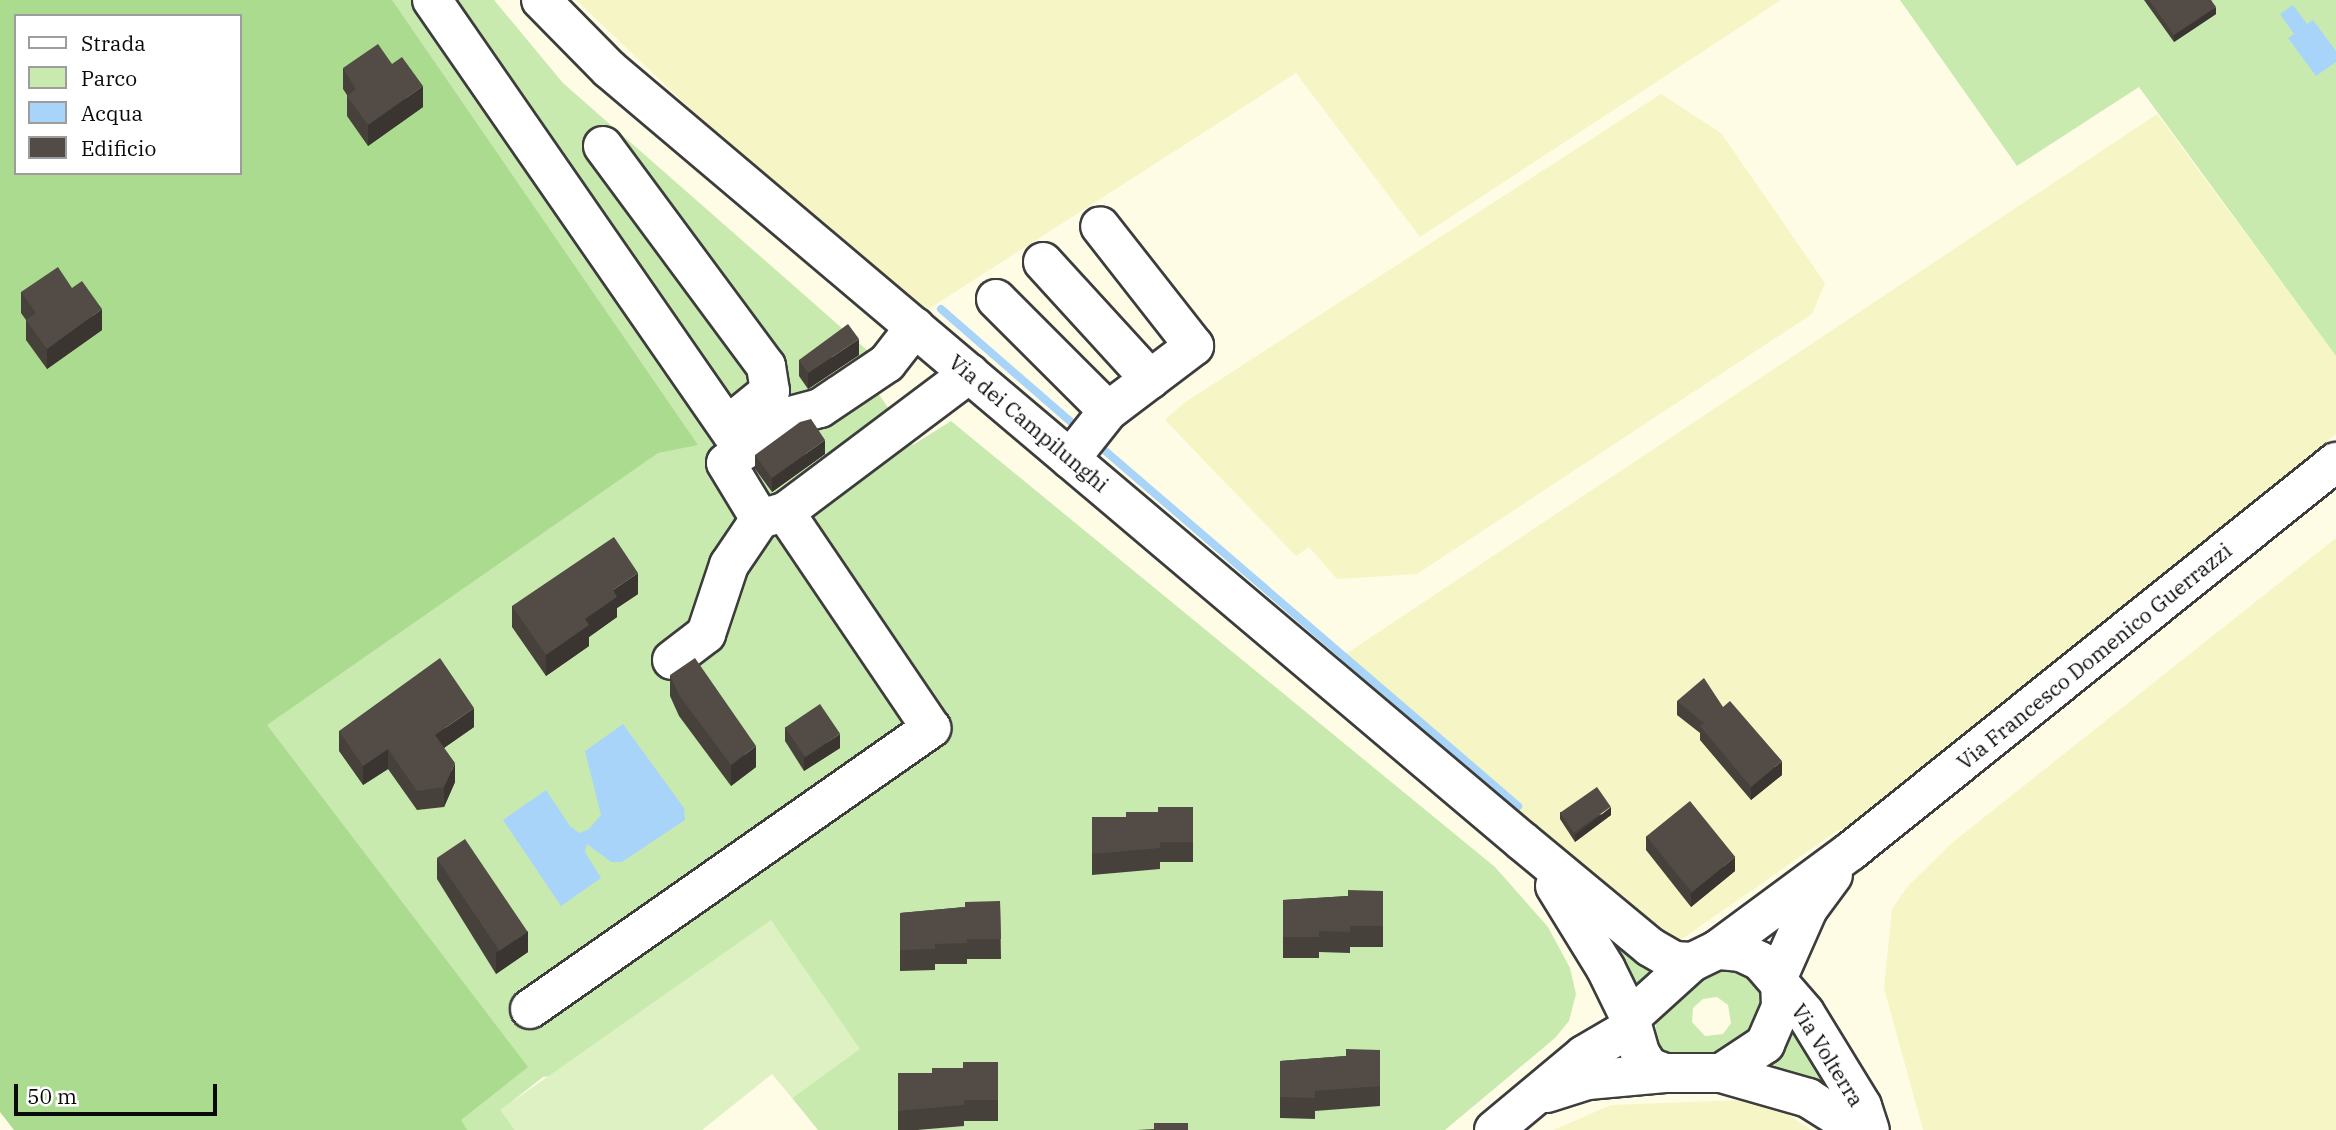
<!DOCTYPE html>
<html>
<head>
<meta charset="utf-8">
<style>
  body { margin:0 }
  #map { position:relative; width:2336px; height:1130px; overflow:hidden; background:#fffce6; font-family:"IBM Plex Serif",serif }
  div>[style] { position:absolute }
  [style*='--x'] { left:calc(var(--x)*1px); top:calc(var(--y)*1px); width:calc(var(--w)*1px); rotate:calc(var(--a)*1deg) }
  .farmland>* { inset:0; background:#f5f5c6 }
  .green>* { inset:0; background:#c9eaaf }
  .forest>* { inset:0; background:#abdb8e }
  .pitch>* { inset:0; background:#ddf1c2 }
  .water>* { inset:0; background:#a9d4f9 }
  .stream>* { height:8px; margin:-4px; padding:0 4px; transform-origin:4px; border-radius:4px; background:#a9d4f9 }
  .roads { filter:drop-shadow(2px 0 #3d3d3d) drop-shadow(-2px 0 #3d3d3d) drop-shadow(0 2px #3d3d3d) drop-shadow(0 -2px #3d3d3d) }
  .minor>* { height:38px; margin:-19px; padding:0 19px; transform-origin:19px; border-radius:19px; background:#fff }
  .wall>* { inset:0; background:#47413c }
  .shaded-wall>* { inset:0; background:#3a3531 }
  .building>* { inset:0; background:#534c46; transform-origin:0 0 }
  span { translate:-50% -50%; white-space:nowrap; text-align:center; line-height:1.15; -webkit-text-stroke:7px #fff; paint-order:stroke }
  .street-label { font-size:21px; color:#0a0a0a }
  .legend { position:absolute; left:14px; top:14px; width:228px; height:161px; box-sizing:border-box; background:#fff; border:2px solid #9d9d9d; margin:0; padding:9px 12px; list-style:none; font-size:21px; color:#0a0a0a }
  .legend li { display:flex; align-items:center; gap:14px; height:35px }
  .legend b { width:35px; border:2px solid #9d9d9d }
  .scale { position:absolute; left:14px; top:1084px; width:203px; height:32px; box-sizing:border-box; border:4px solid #0a0a0a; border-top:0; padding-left:9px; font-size:21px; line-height:24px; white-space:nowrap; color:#0a0a0a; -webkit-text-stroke:5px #fff; paint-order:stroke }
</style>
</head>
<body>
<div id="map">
  <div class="farmland">
    <div style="clip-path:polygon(576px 0,1781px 0,1420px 237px,1296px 73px,924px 312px,722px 139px)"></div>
    <div style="clip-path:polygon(1661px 94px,1721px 133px,1825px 283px,1812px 314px,1417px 574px,1337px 579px,1309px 547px,1296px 556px,1165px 420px,1184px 403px)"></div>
    <div style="clip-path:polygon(2157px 114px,2336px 356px,2336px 434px,1854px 825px,1837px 831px,1679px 941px,1514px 814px,1338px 659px)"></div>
    <div style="clip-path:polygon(2336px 538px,2336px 1130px,1923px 1130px,1884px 988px,1892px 909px,1907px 887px,1953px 842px)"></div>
    <div style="clip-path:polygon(1741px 1100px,1784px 1112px,1811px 1130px,1553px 1130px,1611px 1105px)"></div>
  </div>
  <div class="green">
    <div style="clip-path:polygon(evenodd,0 0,494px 0,563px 83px,868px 351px,862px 369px,913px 445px,951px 421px,1495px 867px,1548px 927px,1570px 968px,1576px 994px,1569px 1021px,1555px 1038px,1445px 1130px,818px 1130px,792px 1098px,860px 1048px,543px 1077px,501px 1110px,515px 1130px,30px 1130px,0 1094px,0 0,16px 16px,240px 16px,240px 173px,16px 173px,16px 16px)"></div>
    <div style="clip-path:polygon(1900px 0,2336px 0,2336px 356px,2139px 87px,2017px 166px)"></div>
    <div style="clip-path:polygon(1594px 906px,1663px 972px,1632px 999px)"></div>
    <div style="clip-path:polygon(evenodd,1711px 967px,1753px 969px,1764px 999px,1756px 1039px,1708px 1055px,1672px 1057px,1655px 1041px,1656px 1018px,1711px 967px,1717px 997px,1728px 1005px,1731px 1023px,1723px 1034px,1705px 1036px,1692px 1022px,1693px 1008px,1703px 999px,1717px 997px)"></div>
    <div style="clip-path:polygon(1790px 1016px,1847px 1105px,1756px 1066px)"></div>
  </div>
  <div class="forest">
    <div style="clip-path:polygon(evenodd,0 0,392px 0,698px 445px,658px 453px,267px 725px,528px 1067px,461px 1120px,467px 1130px,14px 1130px,0 1112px,0 0,16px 16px,240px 16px,240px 173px,16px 173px,16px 16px)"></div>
  </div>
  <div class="pitch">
    <div style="clip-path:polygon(771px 920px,860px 1049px,792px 1098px,772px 1074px,702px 1130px,515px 1130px,500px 1110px)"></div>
  </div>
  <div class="water">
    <div style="clip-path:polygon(2293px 5px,2307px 24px,2313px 20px,2336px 51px,2336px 62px,2316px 76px,2288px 38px,2294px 34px,2280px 14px)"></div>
    <div style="clip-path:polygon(623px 724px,684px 808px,685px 820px,622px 862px,611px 862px,587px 844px,585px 852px,601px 878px,561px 906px,503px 820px,546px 790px,570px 826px,579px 833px,589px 829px,601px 815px,585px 751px)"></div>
  </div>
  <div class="stream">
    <div style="--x:941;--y:309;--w:183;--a:41"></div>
    <div style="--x:1096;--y:443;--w:557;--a:40.7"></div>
  </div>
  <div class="roads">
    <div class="minor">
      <div style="--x:432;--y:0;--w:548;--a:55.32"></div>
      <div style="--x:541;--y:0;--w:97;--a:45.4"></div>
      <div style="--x:609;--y:69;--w:1196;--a:40.22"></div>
      <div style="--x:1522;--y:841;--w:166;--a:39.6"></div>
      <div style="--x:1650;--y:947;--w:28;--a:30"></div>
      <div style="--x:1674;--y:961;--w:18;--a:3"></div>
      <div style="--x:603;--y:146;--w:274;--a:53.5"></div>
      <div style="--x:766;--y:366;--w:25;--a:81"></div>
      <div style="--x:770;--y:391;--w:55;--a:140.9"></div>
      <div style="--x:1043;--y:262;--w:159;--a:47.6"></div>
      <div style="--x:996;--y:299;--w:158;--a:45"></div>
      <div style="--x:915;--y:327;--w:46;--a:127.9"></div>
      <div style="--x:887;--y:363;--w:81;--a:146.1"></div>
      <div style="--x:820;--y:408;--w:31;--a:165"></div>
      <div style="--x:790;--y:416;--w:79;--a:143.7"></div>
      <div style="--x:726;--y:463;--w:66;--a:58.7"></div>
      <div style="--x:760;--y:519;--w:26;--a:-16"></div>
      <div style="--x:785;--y:512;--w:231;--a:-36.9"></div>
      <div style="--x:1070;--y:459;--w:61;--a:-51.6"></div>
      <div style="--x:1108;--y:411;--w:108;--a:-37.1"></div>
      <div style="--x:1194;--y:346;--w:152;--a:-128.1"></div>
      <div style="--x:672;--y:660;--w:43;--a:-37.4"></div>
      <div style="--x:706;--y:634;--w:73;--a:-71.6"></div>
      <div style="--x:729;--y:565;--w:55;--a:-56"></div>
      <div style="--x:1555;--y:886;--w:97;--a:58.4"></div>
      <div style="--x:1606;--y:969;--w:55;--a:63.9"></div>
      <div style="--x:1630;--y:1018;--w:36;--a:74"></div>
      <div style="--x:1640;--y:1053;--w:17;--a:57"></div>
      <div style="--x:1649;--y:1067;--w:17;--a:21"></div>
      <div style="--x:1665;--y:1073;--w:56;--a:0"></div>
      <div style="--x:1721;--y:1073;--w:53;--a:-33.4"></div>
      <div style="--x:1765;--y:1044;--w:40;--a:-66.6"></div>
      <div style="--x:1781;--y:1007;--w:23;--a:-92"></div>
      <div style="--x:1780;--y:984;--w:30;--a:-131"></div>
      <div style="--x:1760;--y:961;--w:21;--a:-155"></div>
      <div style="--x:1741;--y:952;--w:24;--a:-175"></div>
      <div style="--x:1717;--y:950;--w:28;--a:154"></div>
      <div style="--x:1692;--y:962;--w:84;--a:137.9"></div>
      <div style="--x:1717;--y:950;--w:167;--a:-36.5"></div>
      <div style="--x:1851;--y:851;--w:622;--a:-38.73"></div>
      <div style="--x:1777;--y:979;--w:77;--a:-66.1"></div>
      <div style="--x:1808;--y:909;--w:42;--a:-53.7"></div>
      <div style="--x:1780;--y:984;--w:38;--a:49"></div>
      <div style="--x:1805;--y:1013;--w:109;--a:58.5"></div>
      <div style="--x:1862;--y:1106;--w:25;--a:72"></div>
      <div style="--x:530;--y:1009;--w:490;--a:-35"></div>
      <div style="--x:931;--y:728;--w:261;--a:-124.1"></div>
      <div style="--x:1721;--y:1073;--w:91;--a:16"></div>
      <div style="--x:1808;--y:1098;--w:60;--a:32.1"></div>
      <div style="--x:1547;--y:1093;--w:43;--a:-17.6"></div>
      <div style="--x:1588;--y:1080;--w:77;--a:-5.2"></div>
      <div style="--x:1494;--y:1130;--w:117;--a:-39.8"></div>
      <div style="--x:1584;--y:1055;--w:56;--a:-30.3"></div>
    </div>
  </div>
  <div class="wall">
    <div style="clip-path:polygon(2144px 0,2211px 0,2216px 14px,2174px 42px)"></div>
    <div style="clip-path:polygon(343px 68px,423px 107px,368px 146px,347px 116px,347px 95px,343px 89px)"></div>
    <div style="clip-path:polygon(72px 288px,102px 330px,47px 369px,26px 340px,26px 320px,21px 313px,21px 292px)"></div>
    <div style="clip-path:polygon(859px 355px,808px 389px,799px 376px,799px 360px)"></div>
    <div style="clip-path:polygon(825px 454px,772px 492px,755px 469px,755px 455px)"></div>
    <div style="clip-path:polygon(638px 594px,617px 608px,617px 617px,589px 637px,589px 646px,546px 676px,512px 627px,512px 606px)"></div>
    <div style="clip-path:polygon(670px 675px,756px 767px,731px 786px,679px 716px,670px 696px)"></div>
    <div style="clip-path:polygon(1677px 701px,1723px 707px,1782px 775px,1751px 800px,1700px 740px,1700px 733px,1677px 715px)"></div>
    <div style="clip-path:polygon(474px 727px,444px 748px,455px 782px,444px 807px,417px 810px,388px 769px,363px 785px,339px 751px,339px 731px)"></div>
    <div style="clip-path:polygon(785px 727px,840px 748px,804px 771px,785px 741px)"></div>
    <div style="clip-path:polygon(1193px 807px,1193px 862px,1160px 862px,1160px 869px,1092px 875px,1092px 817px,1126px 817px)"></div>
    <div style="clip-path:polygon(1560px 812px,1611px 815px,1575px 842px,1560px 819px)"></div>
    <div style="clip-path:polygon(1646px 836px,1735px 871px,1691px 907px,1646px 850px)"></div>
    <div style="clip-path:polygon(437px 858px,528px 952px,496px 974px,437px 879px)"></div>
    <div style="clip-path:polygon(1383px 891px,1383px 947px,1350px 947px,1350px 953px,1319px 952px,1319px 958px,1283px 958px,1283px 900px,1348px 896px)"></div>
    <div style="clip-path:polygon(1000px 901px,1001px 959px,967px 959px,967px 964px,935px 964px,935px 970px,900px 971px,900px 913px,965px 907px)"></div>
    <div style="clip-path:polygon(1380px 1050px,1380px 1106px,1315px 1111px,1315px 1119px,1280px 1118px,1280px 1061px,1346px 1056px)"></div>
    <div style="clip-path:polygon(998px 1062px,998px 1121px,964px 1121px,964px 1126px,917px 1130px,898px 1130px,898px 1073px,932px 1073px)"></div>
  </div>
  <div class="shaded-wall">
    <div style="clip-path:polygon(2216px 7px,2216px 14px,2174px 42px,2174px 35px)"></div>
    <div style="clip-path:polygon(423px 86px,423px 107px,368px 146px,368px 125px)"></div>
    <div style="clip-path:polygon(102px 309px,102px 330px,47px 369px,47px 349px)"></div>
    <div style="clip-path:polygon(859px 339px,859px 355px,808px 389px,808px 373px)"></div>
    <div style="clip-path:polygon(825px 440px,825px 454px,772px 492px,772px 478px)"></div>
    <div style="clip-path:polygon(638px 573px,638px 594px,617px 608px,617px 617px,589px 637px,589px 646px,546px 676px,546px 655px,585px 619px,613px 590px)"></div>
    <div style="clip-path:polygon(474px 708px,474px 727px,435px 754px,435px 735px)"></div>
    <div style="clip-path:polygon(840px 734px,840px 748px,804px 771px,804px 757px)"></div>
    <div style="clip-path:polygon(756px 746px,756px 767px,731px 786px,731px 765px)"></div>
    <div style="clip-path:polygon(388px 749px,388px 769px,363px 785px,363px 766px)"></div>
    <div style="clip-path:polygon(1782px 761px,1782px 775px,1751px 800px,1751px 787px)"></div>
    <div style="clip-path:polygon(455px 763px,455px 782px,444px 807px,444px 787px)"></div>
    <div style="clip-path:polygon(1611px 807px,1611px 815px,1575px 842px,1575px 835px)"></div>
    <div style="clip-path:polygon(1735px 857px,1735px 871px,1691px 907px,1691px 893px)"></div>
    <div style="clip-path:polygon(528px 931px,528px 952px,496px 974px,496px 953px)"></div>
  </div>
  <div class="building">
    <div style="clip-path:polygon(2149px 0,2211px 0,2216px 7px,2174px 35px)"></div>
    <div style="clip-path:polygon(378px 44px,392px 64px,402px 57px,423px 86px,368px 125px,347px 96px,356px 89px,343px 68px)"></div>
    <div style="clip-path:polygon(58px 267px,72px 288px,82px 281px,102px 309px,47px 349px,26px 320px,36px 313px,21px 292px)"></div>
    <div style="clip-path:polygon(848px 324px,859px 339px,808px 373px,799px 360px)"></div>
    <div style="clip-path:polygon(811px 419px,825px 440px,772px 478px,755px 455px,800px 422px)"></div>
    <div style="clip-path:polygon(614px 537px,638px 573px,613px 590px,617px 597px,585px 619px,589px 625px,546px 655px,512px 606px)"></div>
    <div style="clip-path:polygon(440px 658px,474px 708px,435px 735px,455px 763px,444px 787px,417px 791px,388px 749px,363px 766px,339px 731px)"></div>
    <div style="clip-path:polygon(695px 658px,756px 746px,731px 765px,679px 695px,670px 675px)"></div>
    <div style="clip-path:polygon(1704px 678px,1723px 707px,1730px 701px,1782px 761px,1751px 787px,1700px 726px,1704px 723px,1677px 701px)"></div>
    <div style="left:820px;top:704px;width:36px;height:42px;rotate:56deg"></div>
    <div style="left:1597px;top:787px;width:24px;height:45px;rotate:55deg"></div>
    <div style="left:1690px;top:801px;width:72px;height:56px;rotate:51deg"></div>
    <div style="clip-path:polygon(1158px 807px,1193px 807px,1193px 842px,1160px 842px,1160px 848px,1092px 854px,1092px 817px,1126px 817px,1126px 812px,1158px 812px)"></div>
    <div style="left:465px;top:839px;width:112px;height:34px;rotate:56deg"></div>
    <div style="clip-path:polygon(1348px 890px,1383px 891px,1383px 926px,1350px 926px,1350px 932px,1319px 931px,1319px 937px,1283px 937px,1283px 900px,1348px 896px)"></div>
    <div style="clip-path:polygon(1000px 901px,1001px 939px,967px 939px,967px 943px,935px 944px,935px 949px,900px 950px,900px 913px,965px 907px,965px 902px)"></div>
    <div style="clip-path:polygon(1346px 1049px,1380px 1050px,1380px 1086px,1315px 1091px,1315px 1098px,1280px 1097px,1280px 1061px,1346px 1056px)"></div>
    <div style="clip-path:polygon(963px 1062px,998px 1062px,998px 1100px,964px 1100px,964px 1105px,898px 1111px,898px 1073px,932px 1073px,932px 1068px,963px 1068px)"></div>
    <div style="clip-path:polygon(1154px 1123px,1188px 1123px,1188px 1130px,1137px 1130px,1154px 1129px)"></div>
  </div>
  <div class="street-label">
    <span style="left:1029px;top:423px;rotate:40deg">Via dei Campilunghi</span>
    <span style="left:2094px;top:656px;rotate:-39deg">Via Francesco Domenico Guerrazzi</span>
    <span style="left:1828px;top:1055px;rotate:58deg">Via Volterra</span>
  </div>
  <ul class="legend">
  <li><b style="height:9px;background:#fff"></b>Strada</li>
  <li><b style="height:19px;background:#c9eaaf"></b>Parco</li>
  <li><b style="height:19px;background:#a9d4f9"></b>Acqua</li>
  <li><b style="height:19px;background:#534c46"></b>Edificio</li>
  </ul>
  <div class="scale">50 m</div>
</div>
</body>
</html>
